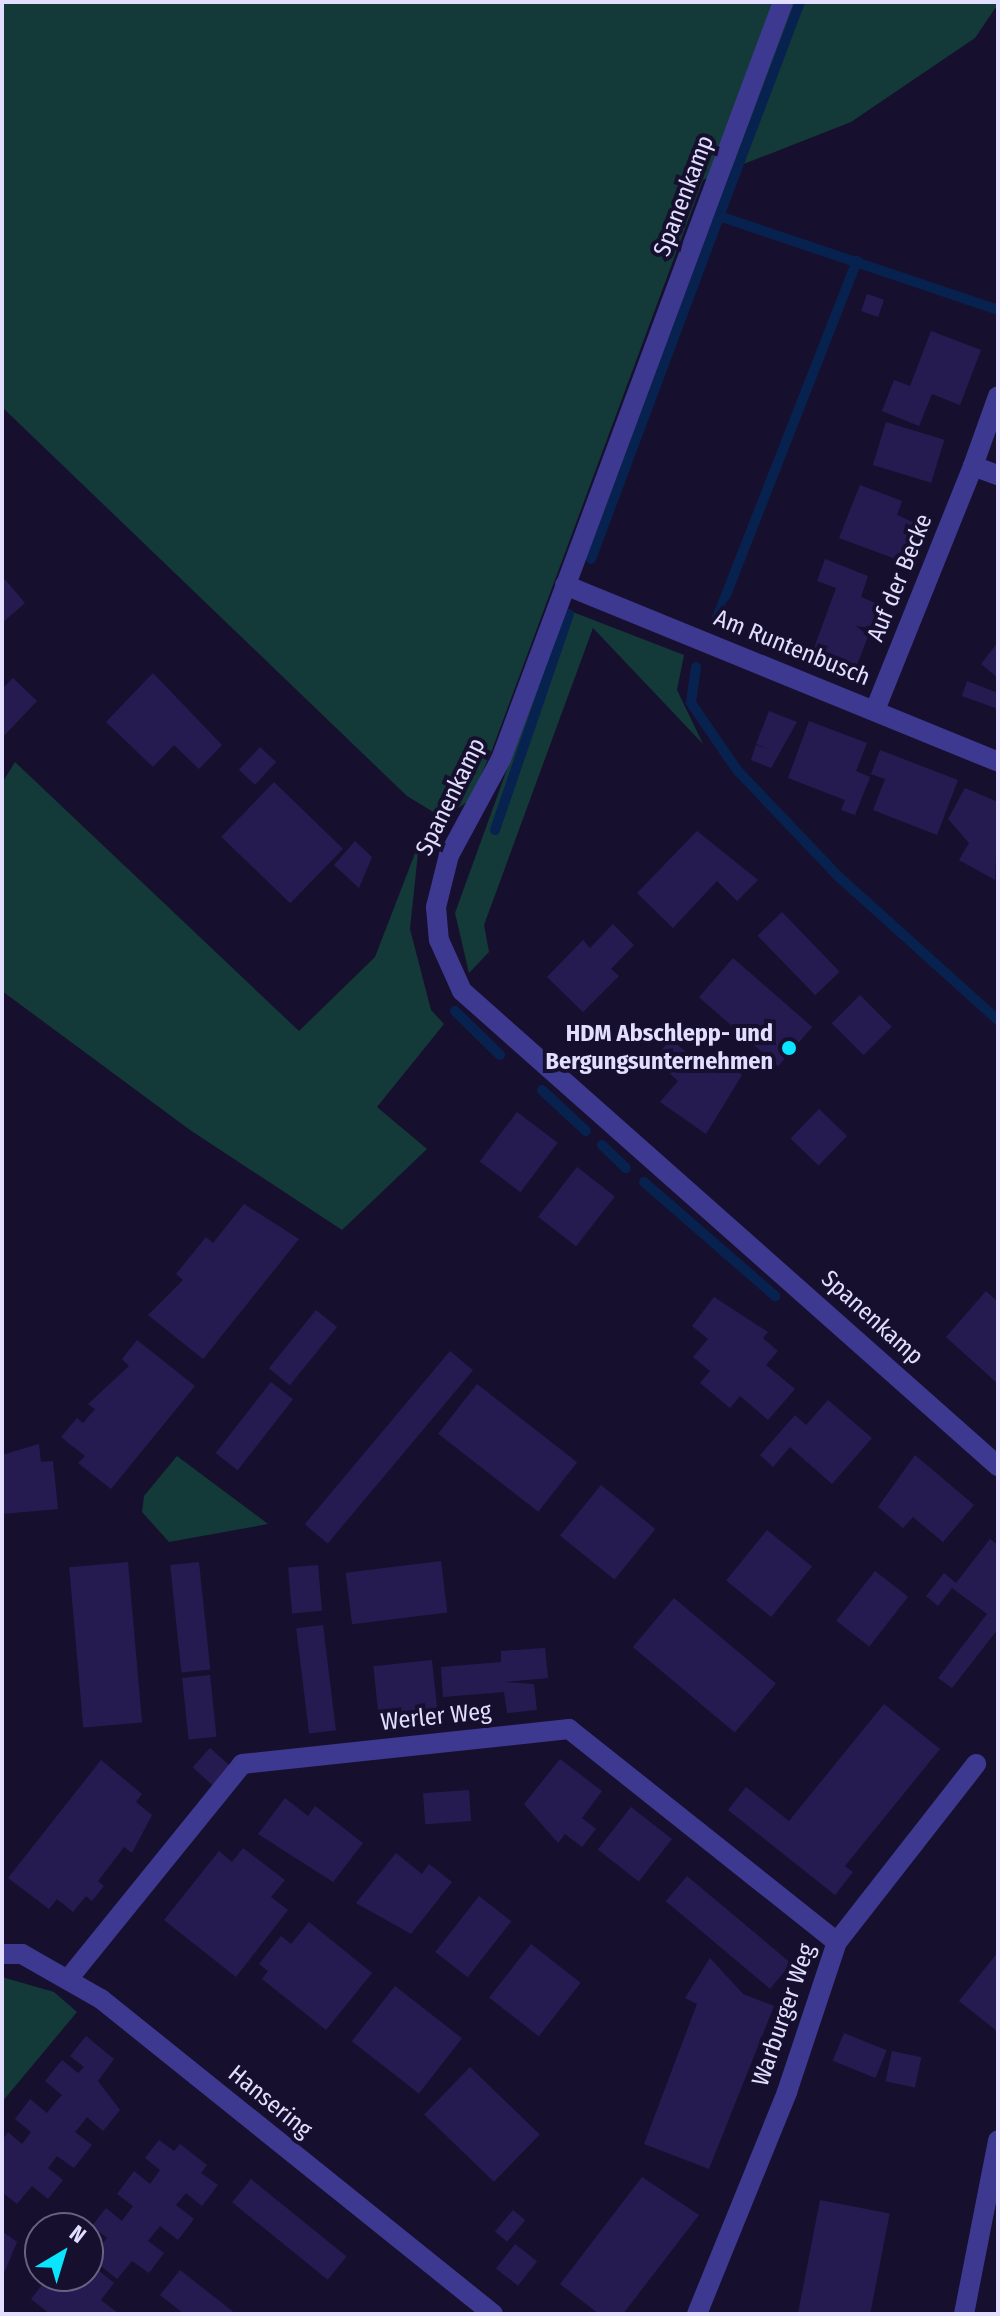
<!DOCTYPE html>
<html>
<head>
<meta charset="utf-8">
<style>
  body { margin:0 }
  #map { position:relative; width:1000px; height:2316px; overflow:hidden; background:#16102e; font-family:"Fira Sans Condensed",sans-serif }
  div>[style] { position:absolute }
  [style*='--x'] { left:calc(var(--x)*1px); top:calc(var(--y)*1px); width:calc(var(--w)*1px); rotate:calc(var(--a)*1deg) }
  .green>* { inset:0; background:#133938 }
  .stream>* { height:10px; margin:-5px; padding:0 5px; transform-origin:5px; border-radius:5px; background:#082250 }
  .building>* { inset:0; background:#261b51; transform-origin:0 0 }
  .minor>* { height:20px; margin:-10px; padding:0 10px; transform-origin:10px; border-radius:10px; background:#3d3990 }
  .dots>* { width:22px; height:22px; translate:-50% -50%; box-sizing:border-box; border:4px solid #16102e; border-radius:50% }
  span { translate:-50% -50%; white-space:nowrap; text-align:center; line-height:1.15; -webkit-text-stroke:8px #16102e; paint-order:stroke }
  .street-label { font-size:24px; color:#e2deff }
  .poi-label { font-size:24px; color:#e2deff; font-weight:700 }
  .right { translate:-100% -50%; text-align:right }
  .frame { position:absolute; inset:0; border:4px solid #e2deff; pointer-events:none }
  .north { position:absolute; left:24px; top:2212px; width:80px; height:80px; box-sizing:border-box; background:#16102e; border:2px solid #686282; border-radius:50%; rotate:38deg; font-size:22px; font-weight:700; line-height:32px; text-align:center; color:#e2deff }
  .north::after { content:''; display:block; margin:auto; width:28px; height:36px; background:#0ae5ff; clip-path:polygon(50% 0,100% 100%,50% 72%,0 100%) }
</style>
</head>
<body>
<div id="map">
  <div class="green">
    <div style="clip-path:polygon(2px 2px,998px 2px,998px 4px,975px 38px,851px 122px,703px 180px,492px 750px,470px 800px,443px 818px,407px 796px,2px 407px)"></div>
    <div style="clip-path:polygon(565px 609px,684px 655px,677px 690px,703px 744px,593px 628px,484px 925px,489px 952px,469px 973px,455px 913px)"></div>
    <div style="clip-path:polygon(15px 762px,299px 1031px,375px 957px,419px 843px,410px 929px,431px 1010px,444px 1024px,377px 1107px,427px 1149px,342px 1230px,190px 1130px,2px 991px,2px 783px)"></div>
    <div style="clip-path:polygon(177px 1456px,268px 1524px,169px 1542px,142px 1512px,144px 1496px)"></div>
    <div style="clip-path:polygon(2px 1977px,54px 1992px,77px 2012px,2px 2102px)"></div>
  </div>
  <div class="stream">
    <div style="--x:800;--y:2;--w:229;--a:110.7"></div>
    <div style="--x:719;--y:216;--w:294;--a:18.6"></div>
    <div style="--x:591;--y:559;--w:366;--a:-69.5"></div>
    <div style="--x:715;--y:623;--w:389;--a:-68.6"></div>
    <div style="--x:696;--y:667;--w:36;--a:98"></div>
    <div style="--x:691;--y:703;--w:81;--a:55.5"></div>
    <div style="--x:737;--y:770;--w:148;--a:46.4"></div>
    <div style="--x:839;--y:877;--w:214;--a:42"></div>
    <div style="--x:495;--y:830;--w:228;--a:-71.1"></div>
    <div style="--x:455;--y:1011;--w:63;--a:44.4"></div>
    <div style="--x:542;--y:1090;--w:60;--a:43"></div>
    <div style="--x:602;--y:1145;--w:33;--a:44"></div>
    <div style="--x:644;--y:1182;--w:174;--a:41"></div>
  </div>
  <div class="building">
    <div style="left:867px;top:294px;width:18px;height:18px;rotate:19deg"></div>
    <div style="clip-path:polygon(931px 331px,981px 350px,960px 405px,932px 394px,919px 426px,882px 411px,894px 380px,910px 386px)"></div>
    <div style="left:886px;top:422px;width:61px;height:45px;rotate:17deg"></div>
    <div style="clip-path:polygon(860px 485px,902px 501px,897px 515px,915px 523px,901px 561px,839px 538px)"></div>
    <div style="clip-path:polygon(825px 559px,868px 576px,861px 597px,880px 605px,857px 665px,814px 648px,836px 588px,817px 581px)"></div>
    <div style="clip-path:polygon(2px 576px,25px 603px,2px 623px)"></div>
    <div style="clip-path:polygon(998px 642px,998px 678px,981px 664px)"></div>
    <div style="clip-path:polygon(153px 673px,222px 745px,199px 769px,174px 745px,153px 767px,106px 722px)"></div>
    <div style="clip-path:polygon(13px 678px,37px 701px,2px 738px,2px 689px)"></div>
    <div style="clip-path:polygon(967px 681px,998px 693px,998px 709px,962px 696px)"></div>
    <div style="clip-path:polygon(769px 711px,797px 722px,771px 768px,751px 760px,756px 745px,768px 749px,756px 744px)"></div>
    <div style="clip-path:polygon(809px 721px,867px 743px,856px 771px,870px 777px,855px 815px,841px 810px,845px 800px,788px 778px)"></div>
    <div style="left:260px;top:747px;width:22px;height:31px;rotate:43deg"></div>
    <div style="clip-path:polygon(880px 750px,958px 780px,937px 835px,873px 810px,885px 779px,871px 774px)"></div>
    <div style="left:274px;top:782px;width:96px;height:76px;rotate:44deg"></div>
    <div style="clip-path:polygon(965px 788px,998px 802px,995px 880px,959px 860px,969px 843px,948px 819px)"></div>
    <div style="clip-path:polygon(697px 831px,758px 880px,737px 901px,717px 881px,673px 928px,637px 893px)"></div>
    <div style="clip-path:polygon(355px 841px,372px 857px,359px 888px,334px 865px)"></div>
    <div style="left:782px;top:912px;width:83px;height:34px;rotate:46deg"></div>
    <div style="clip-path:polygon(613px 924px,634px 945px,611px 969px,619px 976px,583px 1012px,547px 977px,583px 940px,590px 948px)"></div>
    <div style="left:733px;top:958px;width:105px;height:52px;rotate:41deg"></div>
    <div style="left:860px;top:995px;width:45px;height:40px;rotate:45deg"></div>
    <div style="clip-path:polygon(671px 1039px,707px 1071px,721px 1056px,742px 1075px,706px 1134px,660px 1102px,678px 1081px,654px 1059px)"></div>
    <div style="left:819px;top:1109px;width:39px;height:41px;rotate:44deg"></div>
    <div style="left:517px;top:1112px;width:51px;height:62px;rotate:37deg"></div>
    <div style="left:577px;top:1167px;width:48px;height:63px;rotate:38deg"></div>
    <div style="clip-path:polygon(244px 1204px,299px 1239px,203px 1359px,148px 1315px,183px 1280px,176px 1274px,206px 1237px,213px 1243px)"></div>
    <div style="clip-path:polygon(986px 1291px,998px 1302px,998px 1384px,946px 1337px)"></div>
    <div style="clip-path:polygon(714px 1297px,768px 1332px,763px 1338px,778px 1351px,766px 1365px,795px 1389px,768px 1420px,740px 1396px,730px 1408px,700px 1383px,710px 1371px,693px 1357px,708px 1339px,692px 1326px)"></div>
    <div style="left:316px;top:1310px;width:27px;height:75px;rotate:39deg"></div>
    <div style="clip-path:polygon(137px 1340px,195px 1386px,111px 1489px,78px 1463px,85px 1456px,61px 1437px,77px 1418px,83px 1423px,95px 1409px,88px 1404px,129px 1366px,122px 1359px)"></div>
    <div style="left:450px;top:1351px;width:30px;height:226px;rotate:40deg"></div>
    <div style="left:271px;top:1382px;width:28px;height:90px;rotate:38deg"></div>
    <div style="left:477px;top:1384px;width:127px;height:63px;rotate:38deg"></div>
    <div style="clip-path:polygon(828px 1400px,872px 1438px,832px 1484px,790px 1447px,773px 1467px,760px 1455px,795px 1415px,806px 1425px)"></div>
    <div style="clip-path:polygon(39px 1444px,41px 1462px,53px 1461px,58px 1509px,2px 1514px,2px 1455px)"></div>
    <div style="clip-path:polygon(915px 1455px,974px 1505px,943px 1542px,913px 1517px,903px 1528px,878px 1507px)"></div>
    <div style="left:601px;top:1485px;width:70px;height:65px;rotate:39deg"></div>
    <div style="left:767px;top:1530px;width:58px;height:65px;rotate:39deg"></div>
    <div style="clip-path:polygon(990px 1539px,998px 1545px,998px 1629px,952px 1688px,938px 1678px,987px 1614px,952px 1588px,938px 1606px,926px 1596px,944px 1573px,956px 1583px)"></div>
    <div style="left:441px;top:1561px;width:52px;height:96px;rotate:83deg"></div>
    <div style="left:128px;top:1562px;width:161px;height:59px;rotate:85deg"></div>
    <div style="left:199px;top:1562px;width:108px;height:29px;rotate:84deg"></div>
    <div style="left:318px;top:1565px;width:46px;height:30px;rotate:85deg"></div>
    <div style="left:875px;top:1571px;width:42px;height:63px;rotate:38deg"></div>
    <div style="left:674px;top:1598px;width:133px;height:64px;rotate:40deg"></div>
    <div style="left:323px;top:1625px;width:106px;height:27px;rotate:83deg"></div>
    <div style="clip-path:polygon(545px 1648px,548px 1678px,504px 1682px,534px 1684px,537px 1710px,507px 1713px,504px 1692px,443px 1697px,441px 1667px,501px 1662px,501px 1651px)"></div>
    <div style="left:432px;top:1660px;width:54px;height:59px;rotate:84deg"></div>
    <div style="left:210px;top:1675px;width:62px;height:28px;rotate:84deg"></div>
    <div style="clip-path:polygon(884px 1704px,940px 1749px,845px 1866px,853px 1872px,835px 1895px,728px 1810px,746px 1787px,789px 1821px)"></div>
    <div style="left:210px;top:1748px;width:28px;height:26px;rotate:42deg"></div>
    <div style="clip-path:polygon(560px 1759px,602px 1791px,582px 1818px,596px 1829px,582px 1847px,565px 1834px,558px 1843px,524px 1804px)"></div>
    <div style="clip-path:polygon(101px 1760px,142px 1794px,136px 1802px,152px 1815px,132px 1853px,124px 1847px,98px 1881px,104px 1886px,92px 1901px,86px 1896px,73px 1912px,57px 1899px,49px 1909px,8px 1878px)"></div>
    <div style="left:469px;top:1790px;width:31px;height:46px;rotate:86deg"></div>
    <div style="clip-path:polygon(285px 1798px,308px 1816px,315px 1806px,363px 1843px,333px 1882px,258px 1834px)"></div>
    <div style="left:631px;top:1807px;width:52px;height:54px;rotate:38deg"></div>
    <div style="clip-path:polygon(243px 1848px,285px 1880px,271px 1897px,288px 1910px,236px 1977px,164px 1920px,219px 1851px,232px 1862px)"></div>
    <div style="clip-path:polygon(396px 1853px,422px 1874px,429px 1864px,452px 1882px,411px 1934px,356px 1903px)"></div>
    <div style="left:687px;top:1876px;width:136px;height:33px;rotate:40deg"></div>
    <div style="left:479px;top:1896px;width:41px;height:71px;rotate:38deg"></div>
    <div style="clip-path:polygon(309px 1922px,372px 1973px,326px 2030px,262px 1979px,268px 1971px,259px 1964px,281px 1936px,291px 1944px)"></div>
    <div style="left:531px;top:1944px;width:63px;height:68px;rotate:38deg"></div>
    <div style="clip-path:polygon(998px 1952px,998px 2032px,959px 2001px)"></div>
    <div style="clip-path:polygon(710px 1958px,743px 1994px,774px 2006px,709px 2169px,644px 2144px,697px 2004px,685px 1998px)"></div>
    <div style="left:395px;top:1986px;width:85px;height:70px;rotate:38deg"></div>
    <div style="left:844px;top:2033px;width:46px;height:30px;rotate:22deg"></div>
    <div style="clip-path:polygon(86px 2036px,114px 2059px,98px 2081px,120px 2110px,103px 2131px,87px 2117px,81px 2125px,75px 2132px,92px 2145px,74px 2168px,57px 2156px,48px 2168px,63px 2180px,48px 2199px,32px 2186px,17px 2204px,2px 2192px,2px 2140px,8px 2132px,22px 2144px,31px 2132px,15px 2119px,30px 2099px,47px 2113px,54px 2104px,62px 2095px,45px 2081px,62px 2060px,78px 2073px,84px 2067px,70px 2056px)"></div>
    <div style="left:892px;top:2051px;width:30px;height:31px;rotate:12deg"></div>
    <div style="left:470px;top:2067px;width:97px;height:66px;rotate:44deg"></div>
    <div style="clip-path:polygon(159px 2140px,174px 2151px,180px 2144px,207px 2165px,201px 2173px,218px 2185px,202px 2206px,186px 2193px,176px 2205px,194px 2219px,178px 2240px,160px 2226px,148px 2241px,164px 2253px,149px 2273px,132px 2261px,117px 2279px,91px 2258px,107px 2238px,92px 2226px,106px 2208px,122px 2221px,133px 2206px,117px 2194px,134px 2171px,150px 2184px,160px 2170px,145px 2158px)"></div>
    <div style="clip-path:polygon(642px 2177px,699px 2215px,623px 2314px,599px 2314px,560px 2284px)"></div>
    <div style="left:251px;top:2179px;width:123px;height:30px;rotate:39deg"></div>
    <div style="left:820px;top:2200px;width:71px;height:116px;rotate:11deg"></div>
    <div style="left:513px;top:2210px;width:16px;height:28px;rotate:40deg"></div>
    <div style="clip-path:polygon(2px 2231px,17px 2242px,2px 2278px)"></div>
    <div style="left:515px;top:2244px;width:28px;height:31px;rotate:38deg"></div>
    <div style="clip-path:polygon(88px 2262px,114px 2283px,101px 2300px,119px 2314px,50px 2314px,31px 2299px,49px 2276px,88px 2276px)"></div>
    <div style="clip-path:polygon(180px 2270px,236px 2314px,184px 2314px,160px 2295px)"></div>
  </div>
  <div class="minor">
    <div style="--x:783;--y:2;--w:808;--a:110.43"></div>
    <div style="--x:501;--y:759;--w:109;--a:118.4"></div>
    <div style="--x:449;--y:855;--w:54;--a:104"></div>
    <div style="--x:436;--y:907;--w:33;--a:85"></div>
    <div style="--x:439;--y:940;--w:56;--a:65.7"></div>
    <div style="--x:462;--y:991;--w:716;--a:41.55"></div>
    <div style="--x:973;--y:466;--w:74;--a:-70.3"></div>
    <div style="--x:565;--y:585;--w:468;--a:22.2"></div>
    <div style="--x:875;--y:710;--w:263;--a:-68.1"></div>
    <div style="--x:973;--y:466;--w:27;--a:20"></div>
    <div style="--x:2;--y:1954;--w:20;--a:0"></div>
    <div style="--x:22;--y:1954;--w:91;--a:29.7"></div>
    <div style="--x:101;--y:1999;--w:503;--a:38.78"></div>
    <div style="--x:69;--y:1978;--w:275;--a:-51"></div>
    <div style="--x:242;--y:1764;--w:329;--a:-6.1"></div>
    <div style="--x:569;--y:1729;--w:342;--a:38.5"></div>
    <div style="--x:697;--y:2314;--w:240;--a:-67.9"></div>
    <div style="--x:787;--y:2092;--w:158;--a:-71.6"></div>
    <div style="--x:837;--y:1942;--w:226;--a:-52"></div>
    <div style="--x:964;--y:2314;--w:177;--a:-78.9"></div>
  </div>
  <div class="dots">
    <div style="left:789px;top:1048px;background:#0ae5ff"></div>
  </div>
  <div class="street-label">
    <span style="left:684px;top:196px;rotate:-69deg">Spanenkamp</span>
    <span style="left:900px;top:578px;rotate:-68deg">Auf der Becke</span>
    <span style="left:792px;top:648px;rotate:22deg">Am Runtenbusch</span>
    <span style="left:451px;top:797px;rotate:-64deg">Spanenkamp</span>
    <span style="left:872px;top:1318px;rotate:42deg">Spanenkamp</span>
    <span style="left:436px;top:1717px;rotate:-6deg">Werler Weg</span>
    <span style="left:784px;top:2015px;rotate:-71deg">Warburger Weg</span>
    <span style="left:270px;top:2102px;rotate:39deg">Hansering</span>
  </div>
  <div class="poi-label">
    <span class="right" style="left:773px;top:1048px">HDM Abschlepp- und<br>Bergungsunternehmen</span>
  </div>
  <div class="frame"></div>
  <div class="north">N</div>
</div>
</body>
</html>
